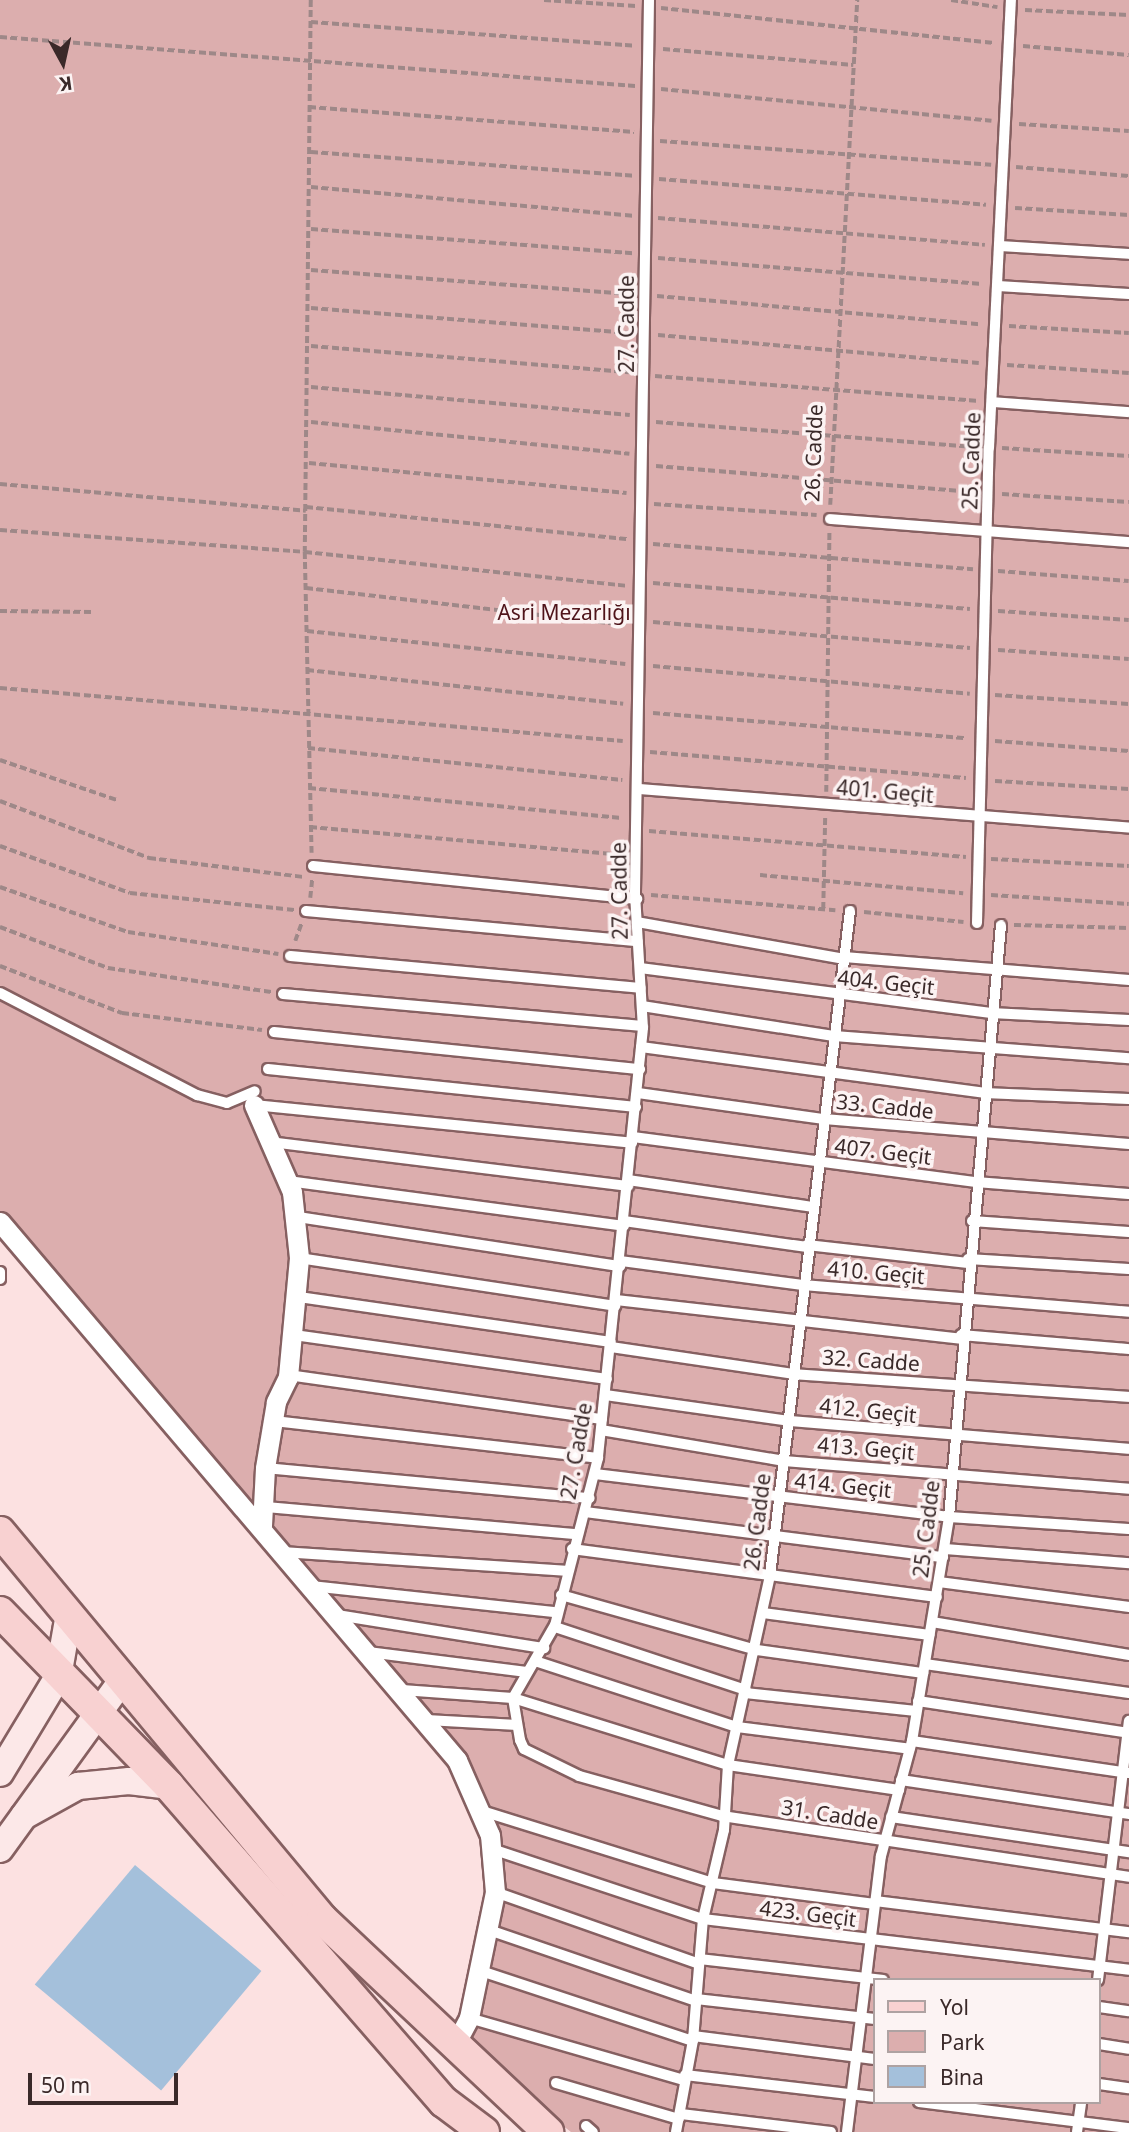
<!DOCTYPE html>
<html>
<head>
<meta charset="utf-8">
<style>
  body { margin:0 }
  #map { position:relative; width:1129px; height:2132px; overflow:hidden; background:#fce1e1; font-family:"Noto Sans",sans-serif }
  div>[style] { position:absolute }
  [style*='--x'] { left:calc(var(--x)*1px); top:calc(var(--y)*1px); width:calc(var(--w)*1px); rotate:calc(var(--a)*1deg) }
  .green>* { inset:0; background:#dcaeae }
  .building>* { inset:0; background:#a4c0db; transform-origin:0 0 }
  .path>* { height:3.5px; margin-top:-1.75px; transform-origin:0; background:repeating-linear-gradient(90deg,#9e8888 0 7px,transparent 0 10.5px) }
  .roads { filter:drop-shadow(2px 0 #866061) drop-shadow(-2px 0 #866061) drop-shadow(0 2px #866061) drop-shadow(0 -2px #866061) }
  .lane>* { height:10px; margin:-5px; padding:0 5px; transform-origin:5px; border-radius:5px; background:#fff }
  .street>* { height:19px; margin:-9.5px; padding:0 9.5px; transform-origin:9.5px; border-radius:9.5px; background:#fff }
  .secondary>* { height:26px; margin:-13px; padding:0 13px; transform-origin:13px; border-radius:13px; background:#fce8e8 }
  .primary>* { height:30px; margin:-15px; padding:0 15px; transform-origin:15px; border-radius:15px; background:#f8d1d1 }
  span { translate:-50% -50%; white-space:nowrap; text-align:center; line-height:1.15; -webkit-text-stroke:7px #fcf3f3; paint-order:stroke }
  .street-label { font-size:21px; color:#3a2929 }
  .park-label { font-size:21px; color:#4f141a }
  .legend { position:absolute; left:873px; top:1978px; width:228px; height:126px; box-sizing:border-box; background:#fcf3f3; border:2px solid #aea2a2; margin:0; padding:9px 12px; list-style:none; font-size:21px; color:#3a2929 }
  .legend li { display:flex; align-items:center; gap:14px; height:35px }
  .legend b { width:35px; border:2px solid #aea2a2 }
  .north { position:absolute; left:28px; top:28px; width:70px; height:70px; -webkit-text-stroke:5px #fcf3f3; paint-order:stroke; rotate:172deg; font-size:19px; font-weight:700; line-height:28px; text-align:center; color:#3a2929 }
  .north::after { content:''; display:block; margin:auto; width:24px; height:32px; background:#3a2929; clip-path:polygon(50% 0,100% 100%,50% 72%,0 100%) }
  .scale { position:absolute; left:28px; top:2073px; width:150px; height:32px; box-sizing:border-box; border:4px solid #3a2929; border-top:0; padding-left:9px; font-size:21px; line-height:24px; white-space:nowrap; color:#3a2929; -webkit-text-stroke:5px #fcf3f3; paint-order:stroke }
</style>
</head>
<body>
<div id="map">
  <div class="green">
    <div style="clip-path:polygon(evenodd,0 0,1129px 0,1129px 2132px,571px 2132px,456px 2043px,497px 1890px,462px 1759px,276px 1529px,0 1225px,0 0,875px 1980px,1099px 1980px,1099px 2102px,875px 2102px,875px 1980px)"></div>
  </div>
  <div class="building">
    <div style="left:135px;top:1865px;width:165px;height:156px;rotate:40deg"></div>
  </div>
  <div class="path">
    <div style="--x:311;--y:0;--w:552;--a:90.62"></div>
    <div style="--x:305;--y:552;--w:301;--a:88.7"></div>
    <div style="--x:544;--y:0;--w:92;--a:3.7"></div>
    <div style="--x:951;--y:0;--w:47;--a:8.7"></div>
    <div style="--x:661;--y:8;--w:335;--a:6"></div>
    <div style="--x:1025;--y:10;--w:104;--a:2.8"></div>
    <div style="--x:311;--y:22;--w:325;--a:4.2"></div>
    <div style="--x:0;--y:37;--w:637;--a:4.41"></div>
    <div style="--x:1023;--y:46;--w:106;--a:4.9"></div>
    <div style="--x:663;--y:49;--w:191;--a:4.8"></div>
    <div style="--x:661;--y:89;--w:332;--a:5.5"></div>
    <div style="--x:309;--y:107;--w:326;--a:4.4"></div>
    <div style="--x:1019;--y:124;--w:110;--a:3.6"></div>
    <div style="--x:660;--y:141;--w:332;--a:4.1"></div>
    <div style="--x:311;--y:152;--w:324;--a:4.2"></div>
    <div style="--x:1016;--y:167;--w:113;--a:4.6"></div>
    <div style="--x:659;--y:179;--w:328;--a:4.5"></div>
    <div style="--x:311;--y:187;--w:323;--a:5.1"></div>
    <div style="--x:1015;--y:208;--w:114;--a:3.5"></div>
    <div style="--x:658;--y:218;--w:328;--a:4.7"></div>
    <div style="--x:311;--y:229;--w:323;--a:4.3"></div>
    <div style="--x:658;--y:258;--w:325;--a:4.6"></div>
    <div style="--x:311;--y:270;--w:322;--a:4.3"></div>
    <div style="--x:657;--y:296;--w:324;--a:5"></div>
    <div style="--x:311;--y:308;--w:320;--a:4.5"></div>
    <div style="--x:1009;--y:326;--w:120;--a:3.3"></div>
    <div style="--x:658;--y:335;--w:322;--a:5"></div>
    <div style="--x:311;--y:346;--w:319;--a:4.7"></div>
    <div style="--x:1007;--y:365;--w:122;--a:3.8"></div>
    <div style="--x:655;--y:376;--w:325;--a:4.4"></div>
    <div style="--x:311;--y:387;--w:320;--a:5"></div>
    <div style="--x:311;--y:422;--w:320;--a:5.7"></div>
    <div style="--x:656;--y:422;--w:322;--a:4.5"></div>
    <div style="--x:1002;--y:448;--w:127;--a:3.6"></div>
    <div style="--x:309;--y:463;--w:319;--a:5.4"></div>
    <div style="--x:656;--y:466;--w:318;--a:4.7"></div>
    <div style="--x:0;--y:484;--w:307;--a:5"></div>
    <div style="--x:1002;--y:494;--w:127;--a:3.6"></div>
    <div style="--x:654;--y:504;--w:163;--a:3.9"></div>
    <div style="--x:830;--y:505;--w:506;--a:-86.94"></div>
    <div style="--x:306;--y:507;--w:324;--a:5.7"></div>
    <div style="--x:0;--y:530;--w:306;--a:4.1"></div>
    <div style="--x:305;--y:552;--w:324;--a:6"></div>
    <div style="--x:653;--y:544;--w:321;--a:4.5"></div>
    <div style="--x:998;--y:571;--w:131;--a:4.4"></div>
    <div style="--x:653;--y:583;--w:318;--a:4.7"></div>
    <div style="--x:306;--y:588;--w:320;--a:6.6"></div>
    <div style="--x:0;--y:611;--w:93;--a:0.6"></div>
    <div style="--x:998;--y:611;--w:131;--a:3.9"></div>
    <div style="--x:653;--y:622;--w:318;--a:4.7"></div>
    <div style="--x:307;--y:631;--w:320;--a:5.9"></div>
    <div style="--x:998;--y:650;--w:131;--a:3.9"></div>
    <div style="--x:653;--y:666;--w:318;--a:5"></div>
    <div style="--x:307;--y:670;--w:318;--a:6.1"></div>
    <div style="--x:0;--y:688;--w:625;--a:4.86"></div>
    <div style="--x:995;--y:695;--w:134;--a:3.8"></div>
    <div style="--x:653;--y:713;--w:314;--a:4.6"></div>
    <div style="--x:995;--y:741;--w:134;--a:4.3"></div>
    <div style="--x:308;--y:748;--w:316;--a:5.8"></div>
    <div style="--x:650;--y:752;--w:317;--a:4.7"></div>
    <div style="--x:0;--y:760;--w:124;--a:18.9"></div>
    <div style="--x:995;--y:781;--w:134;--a:3.4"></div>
    <div style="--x:309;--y:788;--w:314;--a:5.5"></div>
    <div style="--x:826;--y:792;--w:259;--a:-89.3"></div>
    <div style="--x:0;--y:801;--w:160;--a:20.9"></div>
    <div style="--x:149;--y:858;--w:155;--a:7"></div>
    <div style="--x:310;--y:827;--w:312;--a:5.1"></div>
    <div style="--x:649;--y:831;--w:318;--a:4.7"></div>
    <div style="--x:0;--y:846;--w:138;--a:19.9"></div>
    <div style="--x:130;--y:893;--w:165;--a:5.9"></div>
    <div style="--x:991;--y:859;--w:138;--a:2.9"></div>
    <div style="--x:760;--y:875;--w:204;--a:5.1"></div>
    <div style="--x:0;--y:887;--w:136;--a:19.4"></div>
    <div style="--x:128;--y:932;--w:152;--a:8.3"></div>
    <div style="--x:651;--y:895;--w:185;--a:4.7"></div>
    <div style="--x:991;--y:895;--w:138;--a:3.7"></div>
    <div style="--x:310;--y:898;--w:20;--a:-84"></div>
    <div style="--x:823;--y:909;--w:92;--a:-88.8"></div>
    <div style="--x:864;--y:912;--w:100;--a:5.7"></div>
    <div style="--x:1014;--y:925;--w:115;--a:1.5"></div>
    <div style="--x:0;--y:927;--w:116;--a:20.8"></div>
    <div style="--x:108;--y:968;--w:165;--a:8.4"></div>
    <div style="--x:295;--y:941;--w:20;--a:-70"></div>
    <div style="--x:0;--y:966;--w:131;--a:21.1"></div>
    <div style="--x:122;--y:1013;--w:141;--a:6.9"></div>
  </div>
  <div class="roads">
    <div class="lane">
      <div style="--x:649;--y:0;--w:894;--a:90.9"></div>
      <div style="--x:635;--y:894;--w:134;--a:86.6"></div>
      <div style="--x:643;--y:1028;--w:432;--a:96"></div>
      <div style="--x:598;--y:1458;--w:172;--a:104.4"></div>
      <div style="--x:555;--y:1625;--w:84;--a:119.9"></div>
      <div style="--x:513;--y:1698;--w:43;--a:80.5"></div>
      <div style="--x:520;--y:1740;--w:10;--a:66"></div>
      <div style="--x:524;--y:1749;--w:61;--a:26.1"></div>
      <div style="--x:579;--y:1776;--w:148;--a:15.6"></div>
      <div style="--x:722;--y:1816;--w:412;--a:8.5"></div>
      <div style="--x:1000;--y:246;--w:129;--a:3.5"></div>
      <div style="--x:998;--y:286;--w:131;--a:3.5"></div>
      <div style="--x:992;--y:402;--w:137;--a:4.2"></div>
      <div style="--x:830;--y:519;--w:300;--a:4.4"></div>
      <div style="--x:638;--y:789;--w:493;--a:4.5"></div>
      <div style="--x:313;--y:866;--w:326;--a:5.8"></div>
      <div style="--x:306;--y:911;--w:333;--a:5.2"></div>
      <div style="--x:637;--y:922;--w:210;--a:10.1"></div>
      <div style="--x:977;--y:923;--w:475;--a:-88.6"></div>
      <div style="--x:989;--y:448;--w:449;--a:-87.2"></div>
      <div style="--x:290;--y:956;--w:352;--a:5.2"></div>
      <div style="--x:844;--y:957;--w:286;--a:4.6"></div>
      <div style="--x:640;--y:968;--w:354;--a:7.3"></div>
      <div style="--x:991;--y:1013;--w:138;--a:2.9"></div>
      <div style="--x:0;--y:993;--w:222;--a:27.4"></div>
      <div style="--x:197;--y:1095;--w:31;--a:15"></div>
      <div style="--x:227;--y:1103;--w:30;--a:-23"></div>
      <div style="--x:283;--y:994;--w:361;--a:5.1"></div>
      <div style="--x:642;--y:1006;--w:194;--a:8.9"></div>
      <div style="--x:834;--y:1036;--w:296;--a:4.3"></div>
      <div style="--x:274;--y:1032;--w:368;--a:5.8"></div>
      <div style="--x:641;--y:1047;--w:346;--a:7.6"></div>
      <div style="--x:984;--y:1093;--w:145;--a:2.4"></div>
      <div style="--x:268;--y:1069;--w:370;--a:5.9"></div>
      <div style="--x:638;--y:1093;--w:188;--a:8"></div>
      <div style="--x:824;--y:1119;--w:306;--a:4.7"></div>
      <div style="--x:254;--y:1105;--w:380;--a:5.7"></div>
      <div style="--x:633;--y:1137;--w:346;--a:7.5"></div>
      <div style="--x:976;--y:1182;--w:153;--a:4.5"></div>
      <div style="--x:270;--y:1142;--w:361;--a:7"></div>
      <div style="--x:628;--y:1180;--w:186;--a:8.3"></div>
      <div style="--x:288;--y:1181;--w:339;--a:7.6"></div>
      <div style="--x:298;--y:1217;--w:326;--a:8.7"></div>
      <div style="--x:624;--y:1221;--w:185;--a:8.1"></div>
      <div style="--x:972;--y:1221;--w:157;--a:4"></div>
      <div style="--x:807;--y:1245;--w:162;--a:6.4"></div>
      <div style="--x:299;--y:1258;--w:320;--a:8.6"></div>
      <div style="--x:968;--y:1259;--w:161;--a:3.6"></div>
      <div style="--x:621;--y:1261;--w:184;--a:7.5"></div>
      <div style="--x:803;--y:1285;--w:327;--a:4.7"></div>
      <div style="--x:0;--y:1272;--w:7;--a:90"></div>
      <div style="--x:299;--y:1297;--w:315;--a:8.2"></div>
      <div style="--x:616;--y:1300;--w:347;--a:6.4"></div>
      <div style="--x:294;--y:1335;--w:316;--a:8"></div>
      <div style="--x:961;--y:1335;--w:169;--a:4.8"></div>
      <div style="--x:611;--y:1347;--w:184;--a:8.4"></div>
      <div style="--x:793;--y:1374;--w:337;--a:3.9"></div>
      <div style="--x:288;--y:1375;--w:317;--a:8"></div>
      <div style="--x:605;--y:1395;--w:186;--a:8"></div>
      <div style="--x:789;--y:1421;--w:341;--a:4.7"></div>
      <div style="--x:274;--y:1421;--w:326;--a:6.5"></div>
      <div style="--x:601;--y:1430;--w:186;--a:9.6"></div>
      <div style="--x:784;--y:1461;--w:346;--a:4.6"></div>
      <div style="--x:265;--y:1468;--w:326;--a:5.3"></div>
      <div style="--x:595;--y:1474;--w:357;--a:6.9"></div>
      <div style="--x:949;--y:1517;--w:180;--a:3.8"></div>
      <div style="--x:266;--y:1507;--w:312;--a:5"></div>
      <div style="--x:585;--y:1512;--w:361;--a:7.2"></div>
      <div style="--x:572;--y:1549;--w:368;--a:7.5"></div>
      <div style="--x:945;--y:1549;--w:185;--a:4.4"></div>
      <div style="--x:282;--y:1552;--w:284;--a:3.8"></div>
      <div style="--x:939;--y:1582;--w:192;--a:7.5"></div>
      <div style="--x:311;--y:1586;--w:244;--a:6.1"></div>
      <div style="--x:561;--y:1595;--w:204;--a:15.7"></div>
      <div style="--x:757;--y:1650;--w:168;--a:7.9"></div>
      <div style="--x:763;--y:1613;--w:168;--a:7.5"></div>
      <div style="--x:337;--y:1615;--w:210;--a:9.1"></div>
      <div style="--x:932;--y:1622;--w:200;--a:9.5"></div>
      <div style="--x:555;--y:1627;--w:201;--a:18.3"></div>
      <div style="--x:368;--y:1652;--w:160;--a:7.2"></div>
      <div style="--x:535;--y:1661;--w:213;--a:18.1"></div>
      <div style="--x:737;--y:1727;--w:174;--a:7.2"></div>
      <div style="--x:925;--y:1664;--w:206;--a:8.1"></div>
      <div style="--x:402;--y:1690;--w:111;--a:4.1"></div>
      <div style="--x:513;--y:1698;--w:225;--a:17.3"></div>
      <div style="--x:728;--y:1765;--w:173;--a:8.3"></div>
      <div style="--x:745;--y:1693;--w:172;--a:6"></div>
      <div style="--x:918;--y:1701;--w:213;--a:8.6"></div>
      <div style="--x:427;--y:1720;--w:90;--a:3.2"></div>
      <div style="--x:912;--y:1741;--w:219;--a:8.4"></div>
      <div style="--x:901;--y:1780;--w:231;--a:8.5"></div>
      <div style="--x:482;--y:1811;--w:242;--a:17.3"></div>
      <div style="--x:713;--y:1883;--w:163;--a:7.4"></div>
      <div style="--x:891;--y:1817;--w:241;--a:8.4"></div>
      <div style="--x:492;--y:1849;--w:222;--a:18.4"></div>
      <div style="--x:703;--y:1919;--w:429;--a:6.8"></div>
      <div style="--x:495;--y:1892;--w:216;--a:19.4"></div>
      <div style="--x:875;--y:1901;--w:256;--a:7"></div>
      <div style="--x:489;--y:1930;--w:219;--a:18.9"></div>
      <div style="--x:700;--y:1959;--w:184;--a:6.5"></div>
      <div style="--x:481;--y:1971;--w:223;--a:18.3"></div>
      <div style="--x:1098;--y:1980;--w:261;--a:-83.2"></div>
      <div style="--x:696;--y:1999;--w:180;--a:6.4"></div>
      <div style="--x:1099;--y:2007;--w:30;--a:8"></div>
      <div style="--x:469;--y:2018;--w:224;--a:16.1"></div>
      <div style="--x:693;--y:2036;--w:183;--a:7.2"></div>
      <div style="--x:1099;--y:2044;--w:30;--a:9"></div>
      <div style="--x:685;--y:2075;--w:191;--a:6.6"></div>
      <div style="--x:556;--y:2083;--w:128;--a:16.3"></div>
      <div style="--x:1099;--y:2084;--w:30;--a:8"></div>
      <div style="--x:919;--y:2102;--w:212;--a:7.1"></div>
      <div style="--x:681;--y:2114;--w:151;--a:6.8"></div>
      <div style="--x:586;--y:2126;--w:9;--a:41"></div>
      <div style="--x:676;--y:2132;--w:94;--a:-79.5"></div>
      <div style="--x:693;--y:2040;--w:121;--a:-85.3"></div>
      <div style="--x:703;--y:1919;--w:91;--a:-76.7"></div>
      <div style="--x:724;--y:1830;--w:65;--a:-86.5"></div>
      <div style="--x:728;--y:1765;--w:195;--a:-77.5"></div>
      <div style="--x:770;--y:1575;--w:669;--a:-83.13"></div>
      <div style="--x:847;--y:2132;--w:278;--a:-83"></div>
      <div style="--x:881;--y:1856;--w:119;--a:-74.9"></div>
      <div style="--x:912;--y:1741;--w:227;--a:-80.6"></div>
      <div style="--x:949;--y:1517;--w:594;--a:-84.98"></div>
      <div style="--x:1077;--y:2132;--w:30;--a:-82"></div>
    </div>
    <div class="street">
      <div style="--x:254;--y:1105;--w:95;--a:66.4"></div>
      <div style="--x:292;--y:1192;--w:66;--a:83.9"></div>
      <div style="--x:299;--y:1258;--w:120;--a:95.3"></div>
      <div style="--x:288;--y:1377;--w:28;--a:116"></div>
      <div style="--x:276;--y:1402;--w:67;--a:99.5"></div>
      <div style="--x:265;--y:1468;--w:58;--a:93"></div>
      <div style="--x:0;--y:1222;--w:706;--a:49.65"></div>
      <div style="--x:457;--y:1760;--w:82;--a:66.3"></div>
      <div style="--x:490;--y:1835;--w:57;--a:85"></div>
      <div style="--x:495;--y:1892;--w:129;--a:101.7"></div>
      <div style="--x:469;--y:2018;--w:30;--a:118"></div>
    </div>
    <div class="secondary">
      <div style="--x:0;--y:1773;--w:112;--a:-58.9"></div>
      <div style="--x:58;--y:1677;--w:64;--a:-80.1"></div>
      <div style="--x:24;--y:1816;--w:62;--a:-29.1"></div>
      <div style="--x:78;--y:1786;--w:51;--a:-5.6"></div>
      <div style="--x:129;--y:1781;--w:40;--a:7.1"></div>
      <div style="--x:0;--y:1849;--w:211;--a:-54.1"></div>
    </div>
    <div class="primary">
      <div style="--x:0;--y:1532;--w:503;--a:50.24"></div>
      <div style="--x:322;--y:1919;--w:311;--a:43.3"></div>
      <div style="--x:0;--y:1612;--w:243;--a:45.8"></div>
      <div style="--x:169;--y:1786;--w:419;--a:49"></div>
      <div style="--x:444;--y:2102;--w:50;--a:36.9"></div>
    </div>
  </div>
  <div class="street-label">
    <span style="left:626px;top:324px;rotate:-90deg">27. Cadde</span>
    <span style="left:813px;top:453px;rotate:-88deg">26. Cadde</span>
    <span style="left:971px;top:461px;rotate:-88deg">25. Cadde</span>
    <span style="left:885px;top:791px;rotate:5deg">401. Geçit</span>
    <span style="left:619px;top:891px;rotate:-91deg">27. Cadde</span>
    <span style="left:886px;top:982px;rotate:6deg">404. Geçit</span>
    <span style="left:885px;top:1106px;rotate:6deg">33. Cadde</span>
    <span style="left:883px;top:1151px;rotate:7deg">407. Geçit</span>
    <span style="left:876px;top:1272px;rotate:5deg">410. Geçit</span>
    <span style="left:871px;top:1360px;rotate:4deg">32. Cadde</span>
    <span style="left:868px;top:1410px;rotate:6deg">412. Geçit</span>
    <span style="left:866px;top:1448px;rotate:5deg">413. Geçit</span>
    <span style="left:576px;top:1451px;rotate:-80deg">27. Cadde</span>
    <span style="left:843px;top:1485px;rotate:6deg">414. Geçit</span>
    <span style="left:757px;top:1522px;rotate:-83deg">26. Cadde</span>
    <span style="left:926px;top:1529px;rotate:-83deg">25. Cadde</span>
    <span style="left:830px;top:1814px;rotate:9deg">31. Cadde</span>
    <span style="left:808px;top:1913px;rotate:7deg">423. Geçit</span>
  </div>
  <div class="park-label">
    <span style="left:564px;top:612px">Asri Mezarlığı</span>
  </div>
  <ul class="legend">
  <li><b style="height:9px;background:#f8d1d1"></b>Yol</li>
  <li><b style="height:19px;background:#dcaeae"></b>Park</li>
  <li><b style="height:19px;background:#a4c0db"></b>Bina</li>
  </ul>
  <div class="north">K</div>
  <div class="scale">50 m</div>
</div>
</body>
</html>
